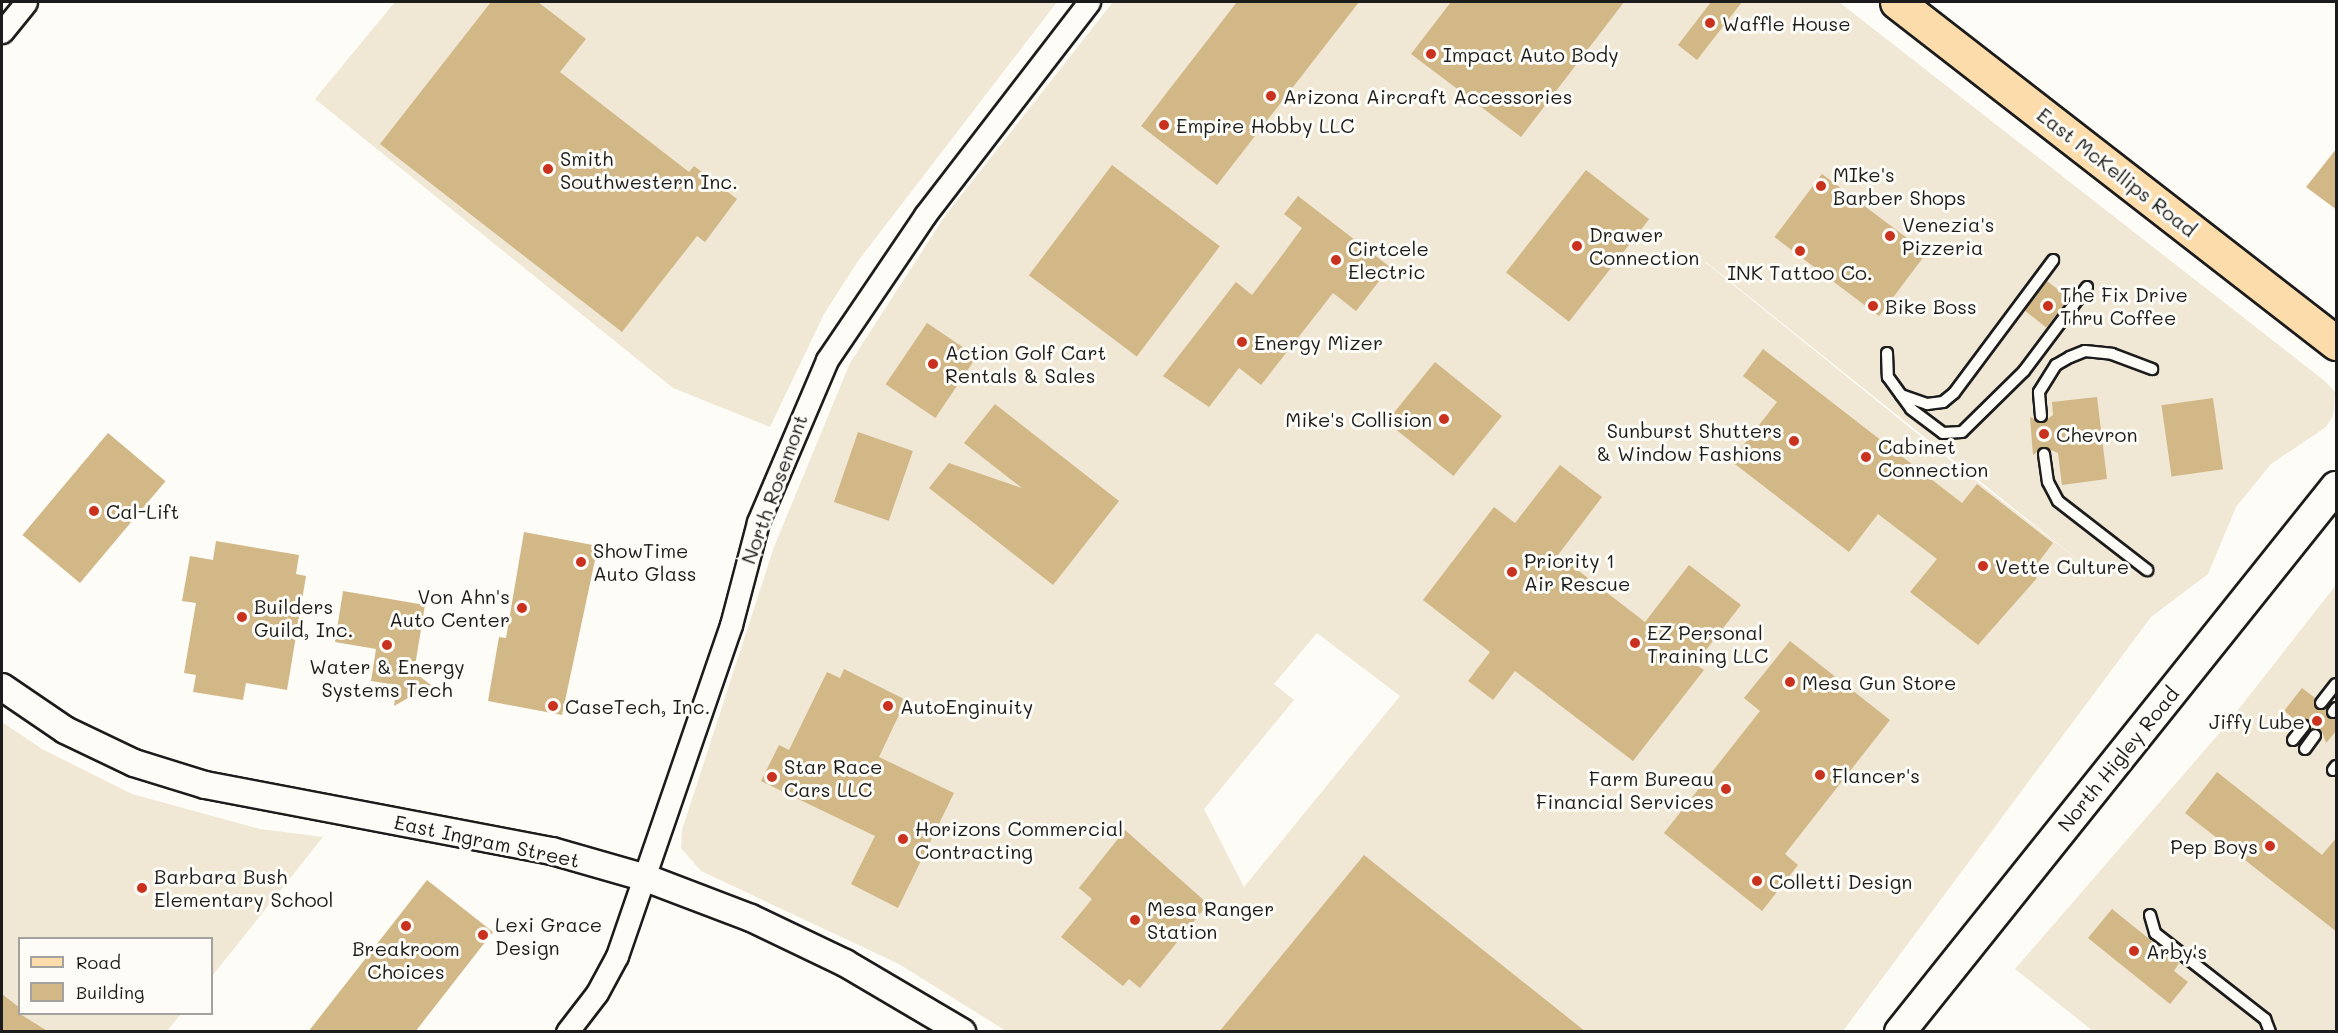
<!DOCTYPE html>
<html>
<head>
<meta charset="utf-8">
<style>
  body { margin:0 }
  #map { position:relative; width:2338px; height:1033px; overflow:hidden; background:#fdfcf7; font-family:Mali,sans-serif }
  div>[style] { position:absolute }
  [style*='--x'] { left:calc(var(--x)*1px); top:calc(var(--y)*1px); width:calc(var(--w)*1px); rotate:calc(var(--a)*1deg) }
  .built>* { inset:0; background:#f0e7d5 }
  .building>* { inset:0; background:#d2b787; transform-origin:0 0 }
  .roads { filter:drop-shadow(2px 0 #1c1c1c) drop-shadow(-2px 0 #1c1c1c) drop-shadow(0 2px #1c1c1c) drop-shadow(0 -2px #1c1c1c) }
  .service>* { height:10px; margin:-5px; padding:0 5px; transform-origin:5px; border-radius:5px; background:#fdfcf7 }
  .minor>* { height:21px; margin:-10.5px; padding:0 10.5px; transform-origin:10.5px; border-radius:10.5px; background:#fdfcf7 }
  .tertiary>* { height:26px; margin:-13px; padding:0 13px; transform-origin:13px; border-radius:13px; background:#fdfcf7 }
  .secondary>* { height:30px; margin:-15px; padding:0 15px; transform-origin:15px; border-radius:15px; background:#fdfcf7 }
  .primary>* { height:33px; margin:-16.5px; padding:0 16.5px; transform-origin:16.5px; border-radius:16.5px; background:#fddcac }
  .dots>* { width:16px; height:16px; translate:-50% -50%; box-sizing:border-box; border:3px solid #fdfcf7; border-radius:50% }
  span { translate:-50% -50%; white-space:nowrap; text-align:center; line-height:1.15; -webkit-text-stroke:6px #fdfcf7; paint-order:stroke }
  .poi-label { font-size:20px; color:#1c1c1c }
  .left { translate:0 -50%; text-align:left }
  .right { translate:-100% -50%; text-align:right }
  .street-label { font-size:20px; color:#1c1c1c }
  .frame { position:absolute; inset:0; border:3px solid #1c1c1c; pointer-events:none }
  .legend { position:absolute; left:18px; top:937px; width:195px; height:78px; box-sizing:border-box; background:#fdfcf7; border:2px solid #a3a29f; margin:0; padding:8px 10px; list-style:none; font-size:18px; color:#1c1c1c }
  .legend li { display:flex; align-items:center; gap:12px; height:30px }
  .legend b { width:30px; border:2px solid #a3a29f }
</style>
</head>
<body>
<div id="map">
  <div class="built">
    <div style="clip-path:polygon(395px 2px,1057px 2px,858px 261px,824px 314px,770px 427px,673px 388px,315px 99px)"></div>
    <div style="clip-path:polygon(evenodd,1113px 2px,1839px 2px,2326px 382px,2335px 392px,2333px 416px,2326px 427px,2271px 464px,2236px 507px,2208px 574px,2151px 617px,1843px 1031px,1006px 1031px,899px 964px,701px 871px,681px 848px,682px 830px,774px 547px,850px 363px,945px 216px,1113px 2px,1705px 262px,1706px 262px,2087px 567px,1961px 469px,1705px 262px,1113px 2px,1317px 633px,1400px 696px,1244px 887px,1204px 809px,1294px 700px,1274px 684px,1317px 633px)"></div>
    <div style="clip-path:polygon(2336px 585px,2336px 1031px,2093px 1031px,2015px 969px,2223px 729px)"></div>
    <div style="clip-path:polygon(2px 722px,42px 749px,132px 794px,260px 829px,323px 837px,212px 976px,212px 938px,20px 938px,20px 1014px,181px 1014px,167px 1031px,2px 1031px)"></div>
  </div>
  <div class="building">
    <div style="clip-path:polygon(491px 2px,538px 2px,586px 39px,560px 72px,689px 172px,694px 166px,737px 199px,705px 242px,697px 236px,622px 332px,380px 144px)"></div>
    <div style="clip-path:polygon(1237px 2px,1359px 2px,1217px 185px,1141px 126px)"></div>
    <div style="clip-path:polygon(1451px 2px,1624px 2px,1521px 137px,1411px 54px)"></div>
    <div style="clip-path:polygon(1711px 2px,1742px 2px,1697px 60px,1678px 45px)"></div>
    <div style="clip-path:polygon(2337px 148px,2337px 210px,2306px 187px)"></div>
    <div style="left:1112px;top:165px;width:135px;height:138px;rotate:37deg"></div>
    <div style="left:1586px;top:170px;width:80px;height:130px;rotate:38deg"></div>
    <div style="left:1822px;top:174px;width:131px;height:79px;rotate:37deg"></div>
    <div style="clip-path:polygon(1298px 196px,1390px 267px,1356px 311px,1333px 293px,1261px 385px,1239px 368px,1209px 407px,1163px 376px,1236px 282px,1252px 295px,1283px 254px,1302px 228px,1284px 214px)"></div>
    <div style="left:2047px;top:281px;width:28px;height:37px;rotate:38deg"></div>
    <div style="left:927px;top:323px;width:60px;height:74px;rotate:34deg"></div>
    <div style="clip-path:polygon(1763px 349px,1962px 503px,1977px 484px,2053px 543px,2030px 573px,2037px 578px,1978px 645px,1910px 592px,1937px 559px,1878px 514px,1849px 552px,1731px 461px,1777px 402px,1743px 376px)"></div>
    <div style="left:1435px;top:362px;width:86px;height:77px;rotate:39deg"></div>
    <div style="clip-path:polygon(2097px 397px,2107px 479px,2062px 485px,2058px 453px,2044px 447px,2033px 455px,2030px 417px,2042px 423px,2053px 415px,2052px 402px)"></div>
    <div style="left:2213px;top:398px;width:72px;height:52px;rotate:82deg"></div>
    <div style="clip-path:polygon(995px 404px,1119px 501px,1053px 585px,929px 488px,949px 463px,1022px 488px,964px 443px)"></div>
    <div style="left:858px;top:432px;width:58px;height:74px;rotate:19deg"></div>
    <div style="left:108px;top:433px;width:75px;height:133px;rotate:40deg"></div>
    <div style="clip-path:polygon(1560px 465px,1602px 497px,1558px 555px,1645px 622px,1689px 565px,1741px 605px,1695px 664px,1704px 670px,1633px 761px,1515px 671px,1493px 700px,1468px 681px,1490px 652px,1423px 600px,1494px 507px,1515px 523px)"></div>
    <div style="clip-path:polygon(524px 532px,598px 546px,562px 715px,488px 701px,499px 637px,506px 638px)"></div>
    <div style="clip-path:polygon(216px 541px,299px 555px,296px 574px,306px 576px,287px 690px,246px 683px,243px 700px,193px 692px,196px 675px,184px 673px,196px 603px,182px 601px,190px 556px,213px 560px)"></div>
    <div style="clip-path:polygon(343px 591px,425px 605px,414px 672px,431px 685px,394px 706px,397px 685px,371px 681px,376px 649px,335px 642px)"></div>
    <div style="clip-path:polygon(1790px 641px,1890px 720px,1785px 854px,1798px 865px,1762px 911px,1664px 833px,1760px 711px,1744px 698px)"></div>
    <div style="clip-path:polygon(844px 669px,906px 700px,879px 757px,954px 793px,898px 908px,851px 884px,875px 836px,761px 781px,779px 745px,789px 750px,827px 672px,840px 678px)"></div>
    <div style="clip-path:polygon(2302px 688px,2315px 698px,2316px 708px,2327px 708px,2328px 718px,2337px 719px,2337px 730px,2326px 743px,2322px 731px,2311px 729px,2308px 720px,2298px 722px,2284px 711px)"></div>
    <div style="clip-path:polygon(2217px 772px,2322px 855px,2337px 837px,2337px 932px,2185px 813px)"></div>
    <div style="clip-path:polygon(1125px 830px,1208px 904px,1140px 988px,1129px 979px,1123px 986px,1061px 937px,1092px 899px,1079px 888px)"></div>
    <div style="clip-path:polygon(1364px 855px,1586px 1032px,1219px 1032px)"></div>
    <div style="clip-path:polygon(427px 880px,493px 932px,415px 1032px,308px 1032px)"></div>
    <div style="clip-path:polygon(2112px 909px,2179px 963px,2174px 971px,2188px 982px,2170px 1004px,2088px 938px)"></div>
    <div style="clip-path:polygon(2px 994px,20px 1008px,20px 1014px,49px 1032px,2px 1032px)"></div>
  </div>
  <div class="roads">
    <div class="service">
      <div style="--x:1887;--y:353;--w:24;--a:88"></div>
      <div style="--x:1888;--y:377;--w:39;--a:54"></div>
      <div style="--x:1911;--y:409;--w:40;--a:37"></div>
      <div style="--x:1943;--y:433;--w:19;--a:-3"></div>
      <div style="--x:1962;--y:432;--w:87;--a:-44.5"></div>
      <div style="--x:2024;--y:371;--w:105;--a:-53.1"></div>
      <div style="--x:1901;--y:395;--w:28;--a:19"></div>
      <div style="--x:1927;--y:404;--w:16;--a:-7"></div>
      <div style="--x:1943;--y:402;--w:14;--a:-39"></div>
      <div style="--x:1954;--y:393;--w:166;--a:-53.3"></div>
      <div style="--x:2041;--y:416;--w:24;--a:-95"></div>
      <div style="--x:2039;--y:392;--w:32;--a:-58"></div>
      <div style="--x:2056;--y:365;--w:16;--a:-30"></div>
      <div style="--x:2070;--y:357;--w:16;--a:-22"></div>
      <div style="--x:2085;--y:351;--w:27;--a:6"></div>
      <div style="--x:2112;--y:354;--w:43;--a:20.6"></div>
      <div style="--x:2044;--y:454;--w:28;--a:82"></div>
      <div style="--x:2048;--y:482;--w:21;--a:62"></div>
      <div style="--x:2058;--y:501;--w:113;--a:37.8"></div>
      <div style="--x:2321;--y:703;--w:24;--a:-52"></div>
      <div style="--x:2333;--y:712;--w:5;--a:-53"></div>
      <div style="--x:2293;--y:740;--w:18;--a:-52"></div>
      <div style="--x:2305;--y:749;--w:17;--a:-54"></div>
      <div style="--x:2333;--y:770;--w:5;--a:-53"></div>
      <div style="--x:2150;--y:915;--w:19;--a:74"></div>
      <div style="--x:2155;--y:933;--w:140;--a:38"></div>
      <div style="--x:2265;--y:1019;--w:14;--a:69"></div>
    </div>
    <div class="minor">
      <div style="--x:2;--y:32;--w:38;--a:-51"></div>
      <div style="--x:567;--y:1032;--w:49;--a:-52.4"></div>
      <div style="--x:597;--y:993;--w:42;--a:-61.6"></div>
      <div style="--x:617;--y:956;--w:350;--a:-71"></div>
      <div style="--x:731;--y:625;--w:106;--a:-75.3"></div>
      <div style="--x:758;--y:522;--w:176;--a:-66.9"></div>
      <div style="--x:827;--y:360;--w:175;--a:-55.9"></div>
      <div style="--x:925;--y:215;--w:269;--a:-52.4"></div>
    </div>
    <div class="tertiary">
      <div style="--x:2;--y:687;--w:76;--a:34.3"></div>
      <div style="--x:65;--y:730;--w:76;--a:25.6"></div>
      <div style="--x:134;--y:763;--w:74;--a:17.2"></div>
      <div style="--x:205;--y:785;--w:353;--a:10.8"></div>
      <div style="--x:552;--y:851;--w:98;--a:16"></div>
      <div style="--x:646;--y:878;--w:112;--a:20.9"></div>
      <div style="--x:751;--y:918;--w:104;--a:25.6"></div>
      <div style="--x:845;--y:963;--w:136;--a:30.5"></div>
    </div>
    <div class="secondary">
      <div style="--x:1900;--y:1032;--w:698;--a:-51.34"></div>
    </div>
    <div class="primary">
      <div style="--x:1897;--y:2;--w:556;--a:37.84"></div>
    </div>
  </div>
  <div class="dots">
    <div style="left:1710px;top:23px;background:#c8321e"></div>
    <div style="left:1431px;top:54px;background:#c8321e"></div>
    <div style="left:1271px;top:96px;background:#c8321e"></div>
    <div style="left:1164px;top:125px;background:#c8321e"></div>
    <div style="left:548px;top:169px;background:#c8321e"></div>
    <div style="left:1821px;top:186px;background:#c8321e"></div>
    <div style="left:1890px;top:236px;background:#c8321e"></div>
    <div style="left:1577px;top:246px;background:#c8321e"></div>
    <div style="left:1800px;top:251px;background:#c8321e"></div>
    <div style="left:1336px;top:260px;background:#c8321e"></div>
    <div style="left:1873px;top:306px;background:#c8321e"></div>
    <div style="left:2048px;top:306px;background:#c8321e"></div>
    <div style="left:1242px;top:342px;background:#c8321e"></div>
    <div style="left:933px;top:364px;background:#c8321e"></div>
    <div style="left:1444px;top:419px;background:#c8321e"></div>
    <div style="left:2044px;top:434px;background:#c8321e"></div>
    <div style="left:1794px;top:441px;background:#c8321e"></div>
    <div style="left:1866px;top:457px;background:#c8321e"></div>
    <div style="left:94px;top:511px;background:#c8321e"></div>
    <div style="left:581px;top:562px;background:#c8321e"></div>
    <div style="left:1983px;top:566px;background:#c8321e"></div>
    <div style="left:1512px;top:572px;background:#c8321e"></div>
    <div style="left:522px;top:608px;background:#c8321e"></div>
    <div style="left:242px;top:617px;background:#c8321e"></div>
    <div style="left:1635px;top:643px;background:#c8321e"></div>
    <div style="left:387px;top:645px;background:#c8321e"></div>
    <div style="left:1790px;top:682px;background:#c8321e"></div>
    <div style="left:553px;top:706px;background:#c8321e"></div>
    <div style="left:888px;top:706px;background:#c8321e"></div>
    <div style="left:2317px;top:721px;background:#c8321e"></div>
    <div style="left:1820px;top:775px;background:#c8321e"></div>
    <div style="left:772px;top:777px;background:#c8321e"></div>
    <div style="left:1726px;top:789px;background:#c8321e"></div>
    <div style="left:903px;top:839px;background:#c8321e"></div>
    <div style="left:2270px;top:846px;background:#c8321e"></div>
    <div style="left:1757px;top:881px;background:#c8321e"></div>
    <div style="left:142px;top:888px;background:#c8321e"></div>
    <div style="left:1135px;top:920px;background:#c8321e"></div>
    <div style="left:406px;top:926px;background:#c8321e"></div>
    <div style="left:483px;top:935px;background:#c8321e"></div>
    <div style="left:2134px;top:951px;background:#c8321e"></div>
  </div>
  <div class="poi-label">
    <span class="left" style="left:1722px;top:23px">Waffle House</span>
    <span class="left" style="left:1443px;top:54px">Impact Auto Body</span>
    <span class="left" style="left:1283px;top:96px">Arizona Aircraft Accessories</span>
    <span class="left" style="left:1176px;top:125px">Empire Hobby LLC</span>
    <span class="left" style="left:560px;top:170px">Smith<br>Southwestern Inc.</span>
    <span class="left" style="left:1833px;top:186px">MIke's<br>Barber Shops</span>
    <span class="left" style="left:1902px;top:236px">Venezia's<br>Pizzeria</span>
    <span class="left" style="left:1589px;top:246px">Drawer<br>Connection</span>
    <span class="left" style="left:1348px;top:260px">Cirtcele<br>Electric</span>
    <span style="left:1800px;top:272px">INK Tattoo Co.</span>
    <span class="left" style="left:2060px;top:306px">The Fix Drive<br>Thru Coffee</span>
    <span class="left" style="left:1885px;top:306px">Bike Boss</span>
    <span class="left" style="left:1254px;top:342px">Energy Mizer</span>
    <span class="left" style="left:945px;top:364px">Action Golf Cart<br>Rentals &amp; Sales</span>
    <span class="right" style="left:1432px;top:419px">Mike's Collision</span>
    <span class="right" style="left:1782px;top:442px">Sunburst Shutters<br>&amp; Window Fashions</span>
    <span class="left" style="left:2056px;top:434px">Chevron</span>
    <span class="left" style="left:1878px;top:458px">Cabinet<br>Connection</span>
    <span class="left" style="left:106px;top:511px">Cal-Lift</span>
    <span class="left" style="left:593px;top:562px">ShowTime<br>Auto Glass</span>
    <span class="left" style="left:1524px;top:572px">Priority 1<br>Air Rescue</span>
    <span class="left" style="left:1995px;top:566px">Vette Culture</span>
    <span class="right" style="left:510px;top:608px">Von Ahn's<br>Auto Center</span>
    <span class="left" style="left:254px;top:618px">Builders<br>Guild, Inc.</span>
    <span class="left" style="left:1647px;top:644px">EZ Personal<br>Training LLC</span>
    <span style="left:387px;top:678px">Water &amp; Energy<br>Systems Tech</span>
    <span class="left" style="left:1802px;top:682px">Mesa Gun Store</span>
    <span class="left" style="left:565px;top:706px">CaseTech, Inc.</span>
    <span class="left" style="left:900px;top:706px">AutoEnginuity</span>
    <span class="right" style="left:2305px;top:721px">Jiffy Lube</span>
    <span class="left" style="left:784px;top:778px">Star Race<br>Cars LLC</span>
    <span class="left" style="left:1832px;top:775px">Flancer's</span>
    <span class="right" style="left:1714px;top:790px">Farm Bureau<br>Financial Services</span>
    <span class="left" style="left:915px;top:840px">Horizons Commercial<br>Contracting</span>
    <span class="right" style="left:2258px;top:846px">Pep Boys</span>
    <span class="left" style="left:154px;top:888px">Barbara Bush<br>Elementary School</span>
    <span class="left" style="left:1769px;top:881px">Colletti Design</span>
    <span class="left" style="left:1147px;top:920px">Mesa Ranger<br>Station</span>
    <span class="left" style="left:495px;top:936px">Lexi Grace<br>Design</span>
    <span style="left:406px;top:960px">Breakroom<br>Choices</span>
    <span class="left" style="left:2146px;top:951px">Arby's</span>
  </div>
  <div class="street-label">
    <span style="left:2117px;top:172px;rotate:38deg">East McKellips Road</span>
    <span style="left:774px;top:489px;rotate:-70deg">North Rosemont</span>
    <span style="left:2118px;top:759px;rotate:-51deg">North Higley Road</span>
    <span style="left:487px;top:841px;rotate:12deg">East Ingram Street</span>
  </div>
  <div class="frame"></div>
  <ul class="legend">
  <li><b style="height:8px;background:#fddcac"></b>Road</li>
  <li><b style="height:16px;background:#d2b787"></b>Building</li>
  </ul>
</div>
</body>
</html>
